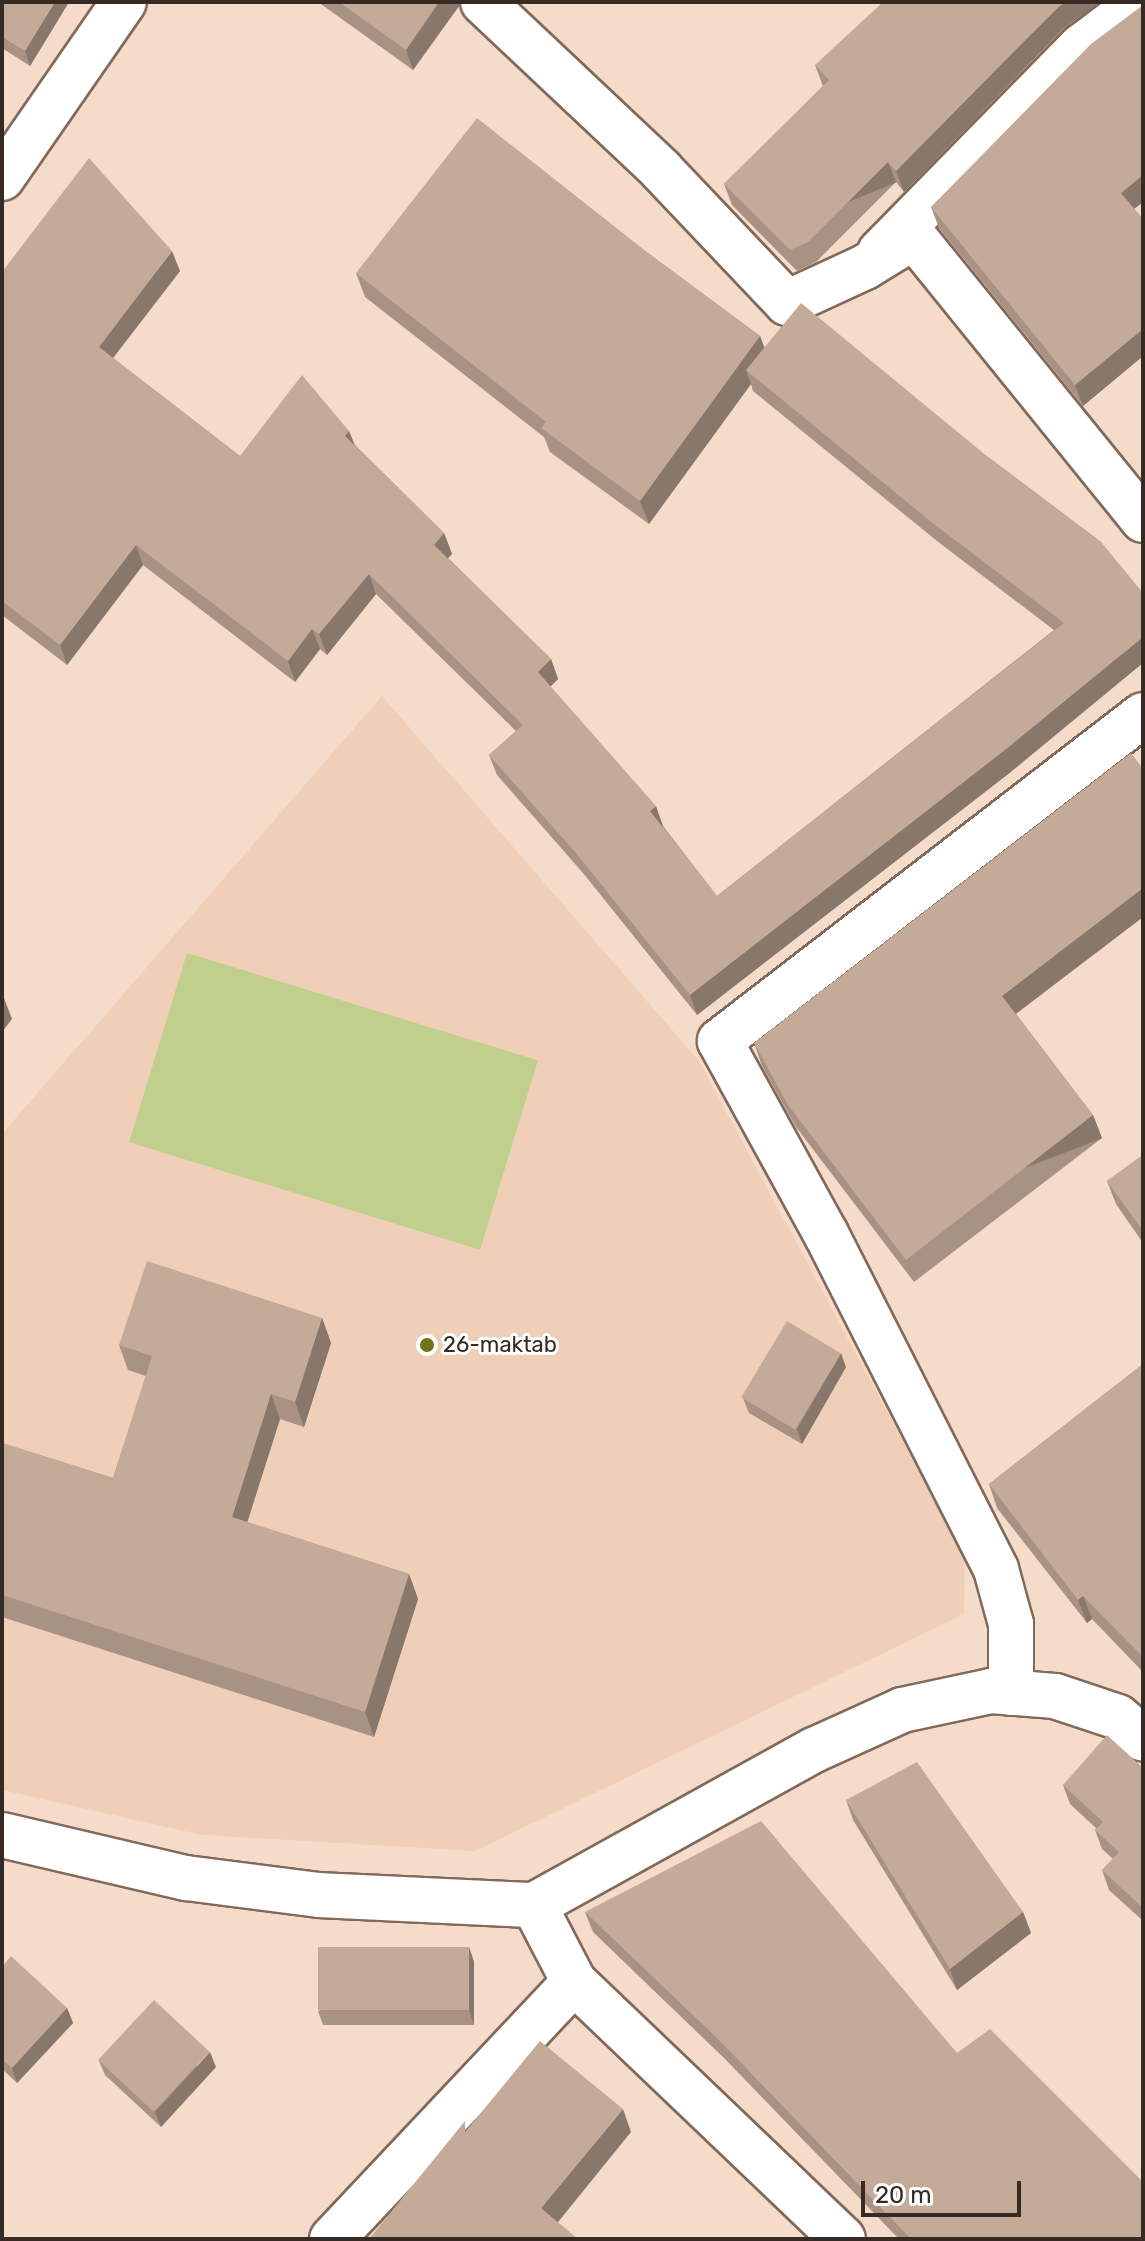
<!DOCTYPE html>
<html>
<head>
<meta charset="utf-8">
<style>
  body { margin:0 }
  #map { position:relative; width:1145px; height:2241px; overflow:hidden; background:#f5dbc9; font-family:Rubik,sans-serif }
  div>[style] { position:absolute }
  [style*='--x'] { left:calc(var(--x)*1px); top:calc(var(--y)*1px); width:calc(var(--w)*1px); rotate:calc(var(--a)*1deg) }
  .built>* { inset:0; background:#f0cfb9 }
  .green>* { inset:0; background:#c0cf8c; transform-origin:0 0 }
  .roads { filter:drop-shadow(2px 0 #816a5b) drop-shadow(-2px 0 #816a5b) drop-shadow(0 2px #816a5b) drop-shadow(0 -2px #816a5b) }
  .minor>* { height:44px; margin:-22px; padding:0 22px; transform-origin:22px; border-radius:22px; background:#fff }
  .tertiary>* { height:44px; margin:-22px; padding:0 22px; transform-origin:22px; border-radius:22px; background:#fff }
  .wall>* { inset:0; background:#a89284 }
  .shaded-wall>* { inset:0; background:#88776b; transform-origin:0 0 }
  .building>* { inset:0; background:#c3aa99; transform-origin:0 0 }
  .dots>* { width:22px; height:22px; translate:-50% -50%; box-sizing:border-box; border:4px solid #fff; border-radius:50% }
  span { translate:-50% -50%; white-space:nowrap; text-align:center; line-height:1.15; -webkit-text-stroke:6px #fff; paint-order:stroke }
  .poi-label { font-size:22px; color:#352b24 }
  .left { translate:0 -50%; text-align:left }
  .frame { position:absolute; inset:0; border:4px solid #352b24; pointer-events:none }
  .scale { position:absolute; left:861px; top:2181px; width:160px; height:36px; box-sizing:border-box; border:4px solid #352b24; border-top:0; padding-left:10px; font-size:24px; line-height:28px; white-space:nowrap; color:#352b24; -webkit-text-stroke:6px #fff; paint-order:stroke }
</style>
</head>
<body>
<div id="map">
  <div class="built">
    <div style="clip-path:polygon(382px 696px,699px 1061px,965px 1557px,964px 1614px,475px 1851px,202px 1835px,2px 1790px,2px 1134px)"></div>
  </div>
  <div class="green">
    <div style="left:187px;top:953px;width:367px;height:198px;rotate:17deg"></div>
  </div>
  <div class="roads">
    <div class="minor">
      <div style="--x:483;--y:2;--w:245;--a:43.3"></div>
      <div style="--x:661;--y:170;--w:183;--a:46.5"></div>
      <div style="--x:787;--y:303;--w:86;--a:-24.8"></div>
      <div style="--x:865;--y:267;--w:57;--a:-31.5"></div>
      <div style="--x:914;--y:237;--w:364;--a:51"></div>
      <div style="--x:880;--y:252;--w:289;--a:-45.6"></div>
      <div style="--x:1082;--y:46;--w:73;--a:-37.2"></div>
      <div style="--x:1011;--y:1693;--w:69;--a:-90"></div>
      <div style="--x:1011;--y:1624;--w:57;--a:-105.3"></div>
      <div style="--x:996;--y:1569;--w:376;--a:-116.9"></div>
      <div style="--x:826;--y:1234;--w:220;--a:-118.8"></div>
      <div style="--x:720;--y:1041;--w:534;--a:-37.62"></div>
      <div style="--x:2;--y:1835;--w:189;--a:13.2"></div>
      <div style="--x:186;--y:1878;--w:134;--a:7.3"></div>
      <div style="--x:319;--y:1895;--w:215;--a:2.7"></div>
      <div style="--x:534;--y:1905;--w:320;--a:-29"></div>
      <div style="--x:814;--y:1750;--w:97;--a:-24.4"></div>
      <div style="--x:902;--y:1710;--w:91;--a:-12.1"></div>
      <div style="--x:991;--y:1691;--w:64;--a:4.5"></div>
      <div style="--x:1055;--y:1696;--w:66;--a:18.4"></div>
      <div style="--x:1118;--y:1717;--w:33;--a:41"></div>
      <div style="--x:534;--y:1905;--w:87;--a:62.5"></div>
      <div style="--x:574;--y:1982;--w:372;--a:43.7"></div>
      <div style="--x:332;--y:2239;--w:353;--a:-46.7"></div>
    </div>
    <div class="tertiary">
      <div style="--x:2;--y:178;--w:214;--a:-55.3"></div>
    </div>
  </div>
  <div class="wall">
    <div style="clip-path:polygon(2px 2px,69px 2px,30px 66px,2px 48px)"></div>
    <div style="clip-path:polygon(318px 2px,459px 2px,459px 6px,413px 70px)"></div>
    <div style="clip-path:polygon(1143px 5px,1143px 202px,1134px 209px,1143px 219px,1143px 356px,1083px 406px,939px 228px,931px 207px)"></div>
    <div style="clip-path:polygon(1064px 28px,904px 192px,896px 182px,816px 262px,797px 271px,732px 205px,724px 184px,823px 86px,815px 65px)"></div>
    <div style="clip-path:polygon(648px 253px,760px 336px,764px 348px,988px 457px,1101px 542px,1012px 771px,697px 1015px,583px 873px,497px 775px,489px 755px,516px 731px,376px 594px,327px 655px,320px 649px,295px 682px,143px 565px,67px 665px,2px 615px,2px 272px,180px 271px,113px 358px,240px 456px,349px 431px,355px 445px,444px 533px,452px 554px,448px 558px,551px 659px,558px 679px,550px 687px,663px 826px,717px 896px,1054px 630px,937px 541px,753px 391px,751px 384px,649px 524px,550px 452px,544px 437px,365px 297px,356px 273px)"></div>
    <div style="clip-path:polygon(1143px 769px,1143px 917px,1016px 1014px,1093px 1115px,1102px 1138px,914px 1282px,796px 1127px,762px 1066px,754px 1043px)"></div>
    <div style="clip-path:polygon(1143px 1155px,1143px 1243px,1116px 1204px,1107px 1181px)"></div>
    <div style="clip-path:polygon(322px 1318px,331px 1343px,304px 1427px,280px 1419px,247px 1522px,409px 1574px,418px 1599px,374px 1737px,2px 1617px,2px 1443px,113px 1478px,146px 1376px,128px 1370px,119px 1345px)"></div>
    <div style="clip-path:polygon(1143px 1364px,1143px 1672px,1092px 1619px,1087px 1623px,997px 1508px,989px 1484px)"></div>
    <div style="clip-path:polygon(846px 1367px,802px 1444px,749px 1413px,743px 1398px)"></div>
    <div style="clip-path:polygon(1143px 1768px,1143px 1921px,1109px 1890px,1102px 1870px,1113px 1859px,1102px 1849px,1095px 1830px,1096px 1828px,1070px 1804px,1063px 1785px)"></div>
    <div style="clip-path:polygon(846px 1800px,1023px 1912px,1031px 1933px,957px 1990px,853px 1820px)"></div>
    <div style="clip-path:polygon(585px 1912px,957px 2053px,1143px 2239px,899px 2239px,725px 2059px,593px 1932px)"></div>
    <div style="clip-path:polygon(469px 1947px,474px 1962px,474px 2025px,323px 2025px,318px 2011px)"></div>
    <div style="clip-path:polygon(2px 1967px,67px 2008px,73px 2023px,17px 2083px,2px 2069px)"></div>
    <div style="clip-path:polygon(99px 2061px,216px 2067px,161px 2127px,105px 2075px)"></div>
  </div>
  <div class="shaded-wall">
    <div style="clip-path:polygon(55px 2px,69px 2px,30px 66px,25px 51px)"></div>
    <div style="clip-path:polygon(439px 2px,459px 2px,459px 6px,413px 70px,406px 50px)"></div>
    <div style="clip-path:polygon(1065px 2px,1101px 2px,1064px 28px,904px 192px,896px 171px,1057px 8px)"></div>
    <div style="left:888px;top:162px;width:22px;height:113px;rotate:68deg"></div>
    <div style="clip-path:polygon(1143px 175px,1143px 202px,1129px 213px,1121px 193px)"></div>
    <div style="clip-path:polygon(172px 251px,180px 271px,106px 367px,99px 347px)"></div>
    <div style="clip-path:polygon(1143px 329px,1143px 356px,1083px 406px,1075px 385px)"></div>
    <div style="clip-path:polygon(760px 336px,769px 359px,746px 370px,751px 384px,649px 524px,640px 501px)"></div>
    <div style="clip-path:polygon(349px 431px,357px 452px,345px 436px)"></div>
    <div style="clip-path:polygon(444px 533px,452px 554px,441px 565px,434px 545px)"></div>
    <div style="clip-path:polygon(136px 545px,143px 565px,67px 665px,60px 645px)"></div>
    <div style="clip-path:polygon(369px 574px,376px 594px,327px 655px,319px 634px)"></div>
    <div style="clip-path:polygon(312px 629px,320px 649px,295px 682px,288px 661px)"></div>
    <div style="clip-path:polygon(1143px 637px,1143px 663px,1012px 771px,697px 1015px,690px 995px)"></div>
    <div style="clip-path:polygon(551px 659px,558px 679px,545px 692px,538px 672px)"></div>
    <div style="clip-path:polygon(656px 806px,663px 826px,657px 832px,650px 811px)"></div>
    <div style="clip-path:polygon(1143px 888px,1143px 917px,1010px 1018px,1002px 996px)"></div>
    <div style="clip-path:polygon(4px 998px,12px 1019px,2px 1032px,2px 1001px)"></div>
    <div style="left:1093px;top:1115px;width:25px;height:237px;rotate:69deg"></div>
    <div style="clip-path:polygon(322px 1318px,331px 1343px,304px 1427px,295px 1402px)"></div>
    <div style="clip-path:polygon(841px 1353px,846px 1367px,802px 1444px,797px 1429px)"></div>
    <div style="clip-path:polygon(271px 1394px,280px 1419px,241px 1542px,232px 1517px)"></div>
    <div style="clip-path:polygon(409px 1574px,418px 1599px,374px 1737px,365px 1712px)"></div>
    <div style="clip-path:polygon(1083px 1596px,1092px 1619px,1087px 1623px,1078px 1600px)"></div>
    <div style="clip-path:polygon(1023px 1912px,1031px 1933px,957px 1990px,950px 1969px)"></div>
    <div style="clip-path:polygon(469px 1947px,474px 1962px,474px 2025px,469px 2010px)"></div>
    <div style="clip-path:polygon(67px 2008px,73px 2023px,17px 2083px,12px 2068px)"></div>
    <div style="clip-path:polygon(210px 2052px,216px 2067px,161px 2127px,155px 2112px)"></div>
    <div style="clip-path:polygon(623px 2109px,631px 2132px,550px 2232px,541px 2208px)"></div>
  </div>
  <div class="building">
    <div style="clip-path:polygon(2px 2px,55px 2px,25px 51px,2px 37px)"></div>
    <div style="clip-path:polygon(339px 2px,439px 2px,406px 50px)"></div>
    <div style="clip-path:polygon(883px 2px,1065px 2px,1057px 8px,896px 171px,888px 162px,808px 242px,790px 250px,724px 184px,829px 80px,815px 65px)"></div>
    <div style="clip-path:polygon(1143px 5px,1143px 175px,1121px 193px,1143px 219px,1143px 329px,1075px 385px,931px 207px,1091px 44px)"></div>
    <div style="clip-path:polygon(477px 118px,648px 253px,760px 336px,640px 501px,541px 428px,546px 422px,356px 273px)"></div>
    <div style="clip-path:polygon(89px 158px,172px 251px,99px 347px,240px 456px,302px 375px,349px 431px,345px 436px,444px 533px,434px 545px,551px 659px,538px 672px,656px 806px,650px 811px,717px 896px,1064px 623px,930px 521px,746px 370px,801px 303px,988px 457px,1101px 542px,1143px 593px,1143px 637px,1005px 750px,690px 995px,576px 853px,489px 755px,523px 725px,369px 574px,319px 634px,312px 629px,288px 661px,136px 545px,60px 645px,2px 601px,2px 272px)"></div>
    <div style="clip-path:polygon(1131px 753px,1143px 769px,1143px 888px,1002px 996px,1093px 1115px,906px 1260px,788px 1105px,754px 1043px)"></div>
    <div style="clip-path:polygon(1143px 1155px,1143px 1231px,1107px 1181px)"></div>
    <div style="clip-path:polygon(147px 1261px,322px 1318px,295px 1402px,271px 1394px,232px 1517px,409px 1574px,365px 1712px,2px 1595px,2px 1443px,113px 1478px,152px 1356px,119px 1345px)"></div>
    <div style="left:787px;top:1321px;width:63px;height:89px;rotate:31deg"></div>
    <div style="clip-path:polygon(1143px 1364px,1143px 1657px,1083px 1596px,1078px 1600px,989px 1484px)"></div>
    <div style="clip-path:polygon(1107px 1735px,1143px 1768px,1143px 1908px,1102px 1870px,1119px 1852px,1095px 1830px,1103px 1822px,1063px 1785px)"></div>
    <div style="clip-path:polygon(917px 1762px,1023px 1912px,950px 1969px,846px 1800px)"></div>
    <div style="clip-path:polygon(761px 1821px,957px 2053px,990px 2029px,1143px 2182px,1143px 2239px,911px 2239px,718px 2039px,585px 1912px)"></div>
    <div style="left:469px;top:1947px;width:63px;height:151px;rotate:90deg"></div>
    <div style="clip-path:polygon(11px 1956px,67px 2008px,12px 2068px,2px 2059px,2px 1967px)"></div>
    <div style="left:154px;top:2000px;width:76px;height:82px;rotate:43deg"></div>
    <div style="clip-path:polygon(540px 2041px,623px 2109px,541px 2208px,578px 2239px,369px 2239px,465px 2121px,465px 2132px)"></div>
  </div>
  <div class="dots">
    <div style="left:427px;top:1345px;background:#727318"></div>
  </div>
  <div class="poi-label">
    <span class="left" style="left:443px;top:1345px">26-maktab</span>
  </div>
  <div class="frame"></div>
  <div class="scale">20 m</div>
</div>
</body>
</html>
